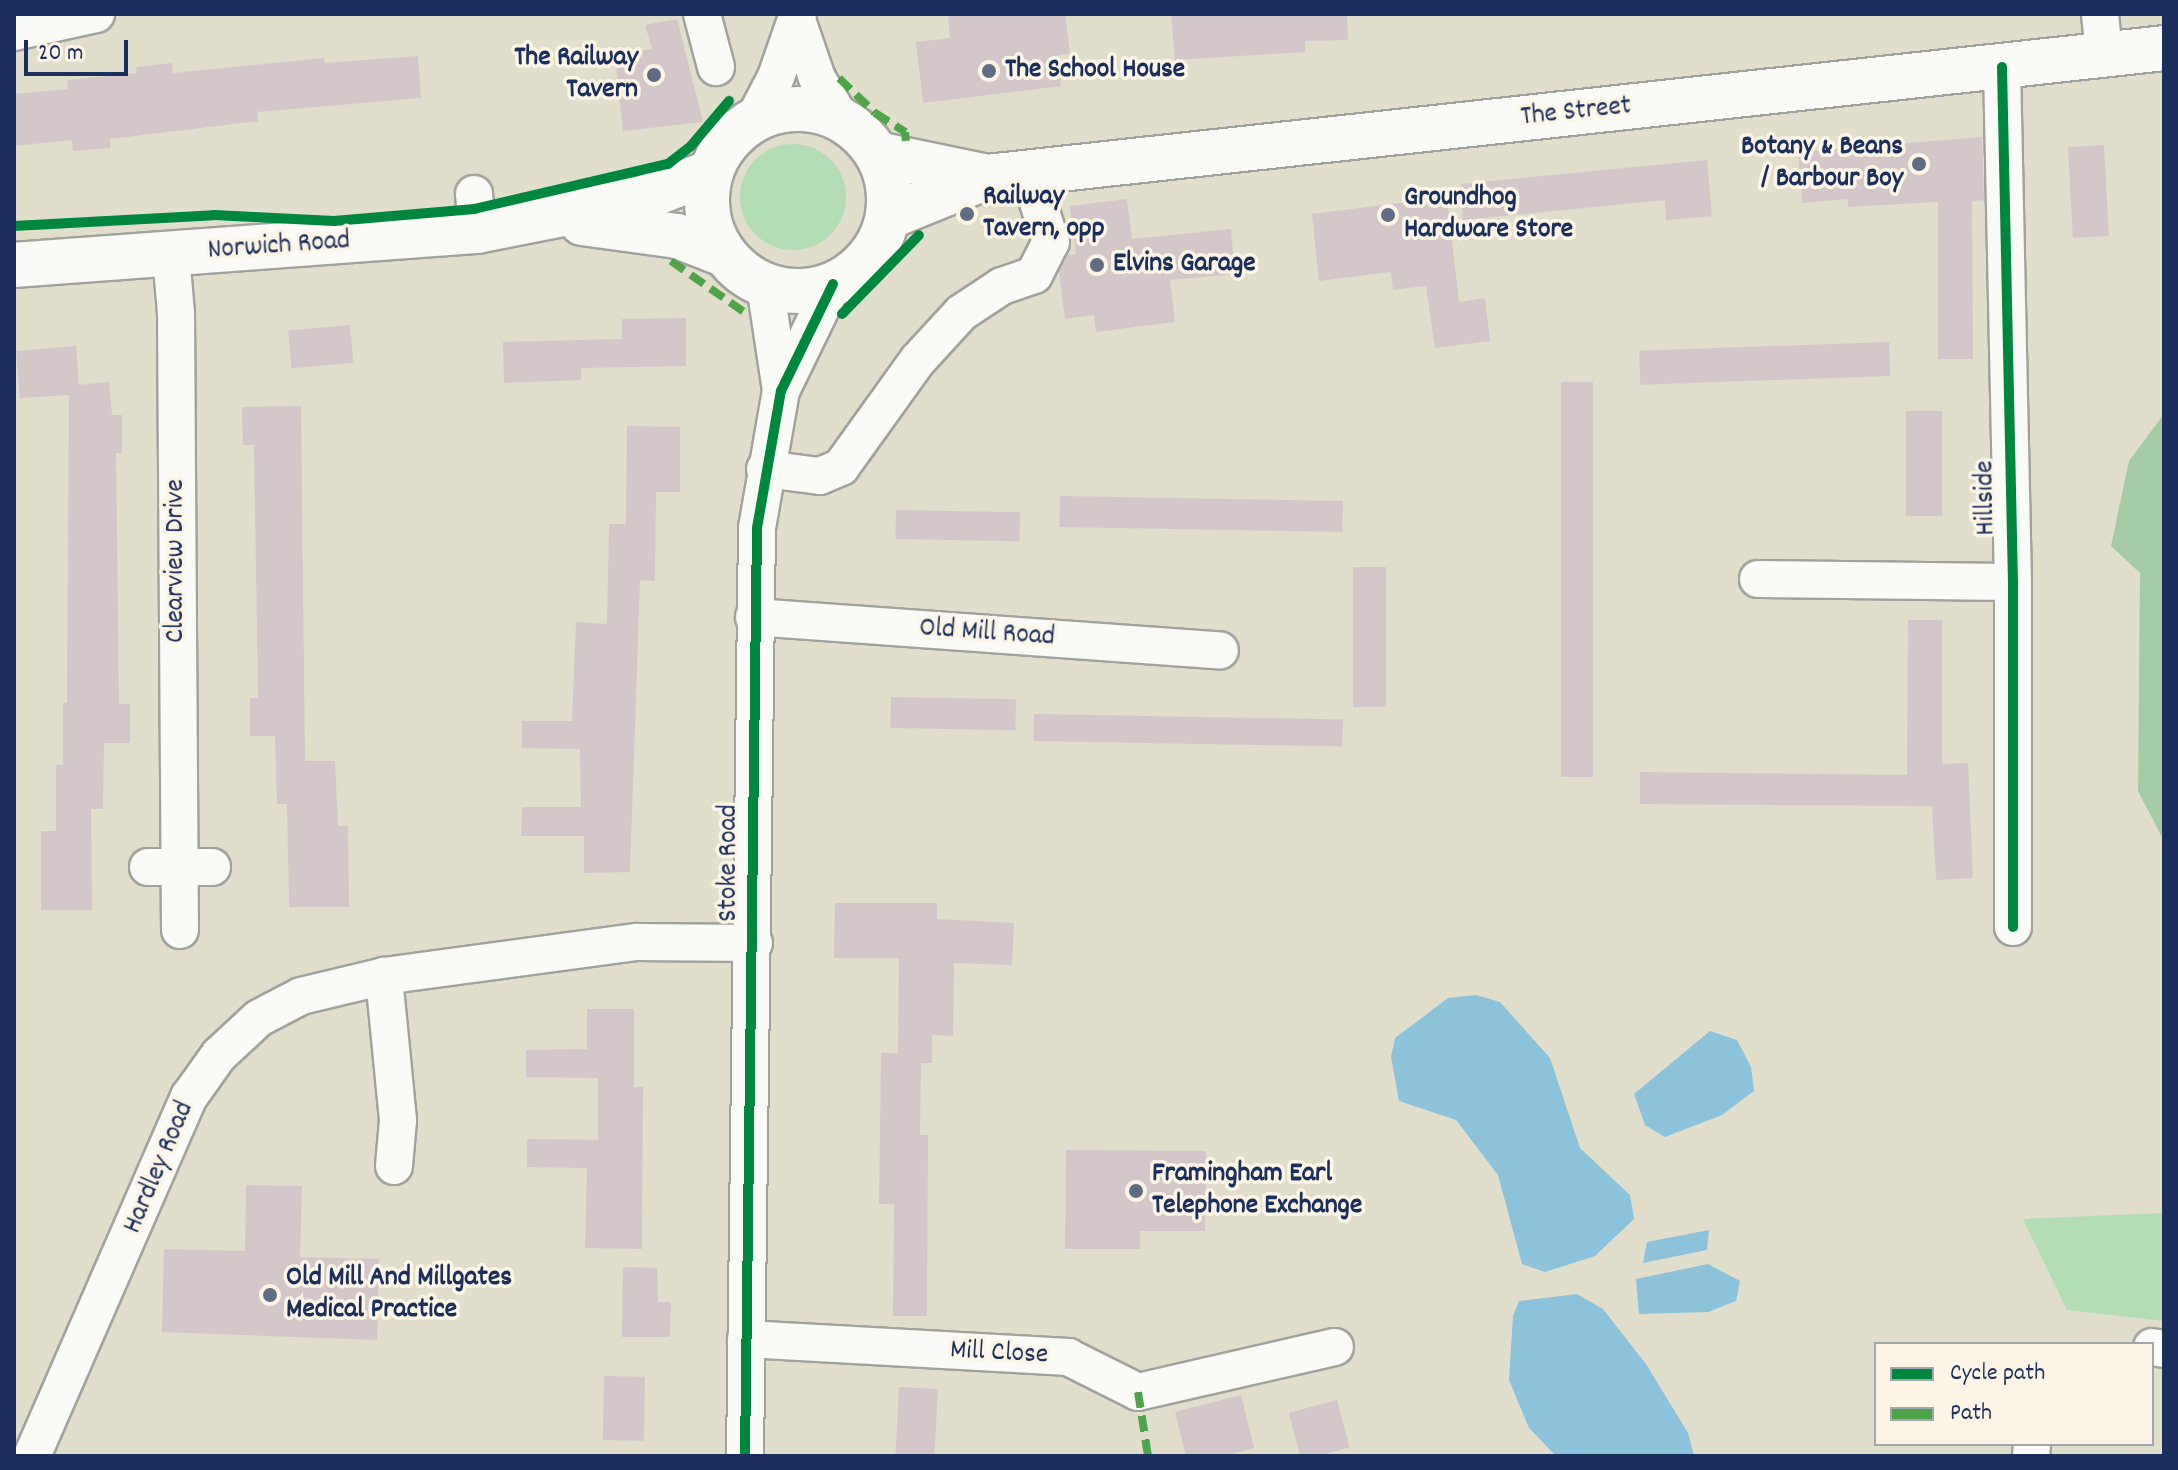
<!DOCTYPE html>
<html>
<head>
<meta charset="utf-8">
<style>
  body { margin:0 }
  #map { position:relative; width:2178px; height:1470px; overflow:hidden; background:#e1decc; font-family:Dekko,sans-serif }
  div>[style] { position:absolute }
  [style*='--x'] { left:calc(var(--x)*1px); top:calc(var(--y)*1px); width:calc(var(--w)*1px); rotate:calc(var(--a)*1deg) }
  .green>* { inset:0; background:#b3ddb2 }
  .round { border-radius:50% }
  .forest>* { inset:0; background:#a4cba4 }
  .water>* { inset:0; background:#8cc3db }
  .building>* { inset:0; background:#d3c7ca; transform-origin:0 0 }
  .roads { filter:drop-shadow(2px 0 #a1a29d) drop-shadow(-2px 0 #a1a29d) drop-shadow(0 2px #a1a29d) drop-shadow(0 -2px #a1a29d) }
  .minor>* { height:36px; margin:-18px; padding:0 18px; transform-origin:18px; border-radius:18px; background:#fafaf7 }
  .major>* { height:44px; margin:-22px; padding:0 22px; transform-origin:22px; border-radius:22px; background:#fafaf7 }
  .major>.ring { margin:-22px; padding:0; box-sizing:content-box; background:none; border:44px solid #fafaf7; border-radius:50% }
  .quiet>* { height:8px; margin-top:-4px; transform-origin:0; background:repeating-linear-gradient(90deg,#4fa44a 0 16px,transparent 0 24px) }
  .cycleway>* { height:10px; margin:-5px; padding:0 5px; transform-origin:5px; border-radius:5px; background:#00873e }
  .dots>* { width:22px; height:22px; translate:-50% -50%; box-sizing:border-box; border:4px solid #fcf5e5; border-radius:50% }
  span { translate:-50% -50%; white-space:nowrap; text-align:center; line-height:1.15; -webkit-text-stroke:7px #fcf5e5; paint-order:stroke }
  .poi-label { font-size:28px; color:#1b2f5e; font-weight:700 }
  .right { translate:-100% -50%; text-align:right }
  .left { translate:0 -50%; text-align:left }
  .street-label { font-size:28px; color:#1b2f5e }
  .frame { position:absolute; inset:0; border:16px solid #1b2f5e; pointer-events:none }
  .legend { position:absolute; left:1874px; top:1342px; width:280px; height:104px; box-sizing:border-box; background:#fcf5e5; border:2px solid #a2a6af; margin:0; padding:10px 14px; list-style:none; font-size:24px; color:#1b2f5e }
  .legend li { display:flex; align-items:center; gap:16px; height:40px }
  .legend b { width:40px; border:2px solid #a2a6af }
  .scale { position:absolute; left:24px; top:40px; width:104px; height:36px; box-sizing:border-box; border:4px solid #1b2f5e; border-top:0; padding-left:10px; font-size:24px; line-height:28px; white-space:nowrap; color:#1b2f5e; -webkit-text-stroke:6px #fcf5e5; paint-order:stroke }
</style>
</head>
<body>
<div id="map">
  <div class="green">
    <div class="round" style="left:740px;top:144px;width:106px;height:106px"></div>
    <div style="clip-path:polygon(2164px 1213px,2164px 1321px,2067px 1310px,2023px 1219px)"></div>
  </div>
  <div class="forest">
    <div style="clip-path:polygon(2164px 414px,2164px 841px,2138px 791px,2140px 573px,2111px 546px,2129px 461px)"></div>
  </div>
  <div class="water">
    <div style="clip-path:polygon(1476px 995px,1500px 1002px,1550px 1058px,1580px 1148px,1630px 1195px,1634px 1219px,1595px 1256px,1545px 1272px,1522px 1264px,1498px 1175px,1456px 1120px,1399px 1101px,1391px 1057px,1395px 1038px,1448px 998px)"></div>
    <div style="clip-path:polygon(1710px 1031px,1737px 1040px,1751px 1067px,1754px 1091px,1722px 1115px,1665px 1137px,1645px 1125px,1634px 1094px)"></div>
    <div style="clip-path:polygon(1709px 1230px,1707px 1250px,1643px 1263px,1647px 1242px)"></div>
    <div style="clip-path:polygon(1708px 1264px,1740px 1281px,1736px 1301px,1708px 1312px,1639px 1314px,1636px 1279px)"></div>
    <div style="clip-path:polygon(1577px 1294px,1603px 1309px,1646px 1364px,1688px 1433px,1694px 1456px,1556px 1456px,1529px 1428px,1509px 1380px,1513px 1316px,1519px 1301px)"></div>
  </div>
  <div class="building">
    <div style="clip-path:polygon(948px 14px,1065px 14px,1070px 54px,1058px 55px,1061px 86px,923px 103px,916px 42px,950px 38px)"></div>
    <div style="clip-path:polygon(1171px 14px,1347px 14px,1348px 40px,1305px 41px,1305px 52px,1175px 60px)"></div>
    <div style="clip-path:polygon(677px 19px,703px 122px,623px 131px,615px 54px,652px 49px,645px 25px)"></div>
    <div style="clip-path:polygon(418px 56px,421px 98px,257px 112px,258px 121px,110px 139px,110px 148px,73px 151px,72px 140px,14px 146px,14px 94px,68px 89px,67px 80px,137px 73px,136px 67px,172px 63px,173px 73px,324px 58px,325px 63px)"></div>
    <div style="clip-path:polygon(1982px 137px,1984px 200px,1972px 201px,1973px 359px,1938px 359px,1938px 202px,1848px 207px,1848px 199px,1802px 203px,1798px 152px)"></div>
    <div style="left:2104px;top:145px;width:91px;height:36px;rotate:87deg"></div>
    <div style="clip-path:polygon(1707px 160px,1712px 216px,1666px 220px,1665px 200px,1463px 220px,1461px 184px)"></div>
    <div style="clip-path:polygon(1447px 197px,1459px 302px,1485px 298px,1490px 341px,1435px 348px,1426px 286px,1393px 290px,1391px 272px,1319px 281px,1312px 214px)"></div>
    <div style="clip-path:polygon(1127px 199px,1132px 239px,1231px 229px,1235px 274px,1170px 280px,1175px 322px,1096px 332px,1094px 315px,1065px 319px,1059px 272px,1068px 255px,1076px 254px,1070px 206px)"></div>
    <div style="clip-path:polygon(686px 318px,686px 366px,581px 368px,581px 380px,504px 383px,503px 342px,622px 339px,622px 319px)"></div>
    <div style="left:350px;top:325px;width:38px;height:62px;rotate:85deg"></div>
    <div style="left:1889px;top:342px;width:34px;height:250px;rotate:88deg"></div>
    <div style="clip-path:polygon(76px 346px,79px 385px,109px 382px,112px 415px,122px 415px,122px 453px,116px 453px,119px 704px,130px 704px,130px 743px,104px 743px,103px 809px,91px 809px,92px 910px,41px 910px,41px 831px,56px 831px,56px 765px,63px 765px,63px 703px,67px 703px,69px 395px,20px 398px,16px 351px)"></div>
    <div style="left:1561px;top:382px;width:32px;height:395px"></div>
    <div style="clip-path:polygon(301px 406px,305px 761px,335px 761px,338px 826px,348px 826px,349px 907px,289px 907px,287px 804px,277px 804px,275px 736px,250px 736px,250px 698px,258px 698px,254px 445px,243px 445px,242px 407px)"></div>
    <div style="left:1942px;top:411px;width:105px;height:36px;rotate:90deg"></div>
    <div style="clip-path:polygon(627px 426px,680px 427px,680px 492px,656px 492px,655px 581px,640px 580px,630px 872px,584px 873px,584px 836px,521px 836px,522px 807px,581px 807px,580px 749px,522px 748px,522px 721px,572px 721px,576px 622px,607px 624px,609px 524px,626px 524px)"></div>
    <div style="left:1060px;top:496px;width:283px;height:31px;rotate:1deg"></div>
    <div style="left:896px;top:510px;width:124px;height:29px;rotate:1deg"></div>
    <div style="left:1353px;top:567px;width:33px;height:140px"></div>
    <div style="clip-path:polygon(1908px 620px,1942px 620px,1942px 764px,1968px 763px,1973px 878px,1936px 880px,1932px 806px,1640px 804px,1640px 772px,1907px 775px)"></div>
    <div style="left:891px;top:697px;width:125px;height:31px;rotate:1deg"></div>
    <div style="left:1034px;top:714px;width:309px;height:27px;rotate:1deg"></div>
    <div style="clip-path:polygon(835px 903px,937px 903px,937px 919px,1014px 923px,1012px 965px,954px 963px,953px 1036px,932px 1035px,932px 1063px,921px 1063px,920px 1135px,928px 1135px,927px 1316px,893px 1316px,894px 1204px,879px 1204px,881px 1053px,898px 1053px,899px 958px,834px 958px)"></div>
    <div style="clip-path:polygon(587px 1009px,634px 1009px,634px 1087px,643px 1087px,642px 1249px,585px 1248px,587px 1168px,527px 1167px,527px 1139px,598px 1140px,598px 1078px,526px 1077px,526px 1050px,587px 1049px)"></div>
    <div style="clip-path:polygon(1066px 1150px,1206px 1151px,1205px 1231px,1140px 1231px,1140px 1249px,1065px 1249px)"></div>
    <div style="clip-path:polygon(246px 1185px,302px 1186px,300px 1257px,379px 1259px,377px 1340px,162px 1332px,164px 1249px,245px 1251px)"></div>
    <div style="clip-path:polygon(623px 1267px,657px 1268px,658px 1302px,671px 1302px,670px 1337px,622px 1337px)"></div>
    <div style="left:604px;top:1376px;width:41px;height:64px;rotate:1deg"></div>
    <div style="left:899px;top:1387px;width:39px;height:68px;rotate:3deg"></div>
    <div style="clip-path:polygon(1241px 1395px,1254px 1448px,1224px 1456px,1186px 1456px,1175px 1412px)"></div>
    <div style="left:1337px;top:1400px;width:49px;height:50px;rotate:75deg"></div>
  </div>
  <div class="roads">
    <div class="minor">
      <div style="--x:702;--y:14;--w:55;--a:75.2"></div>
      <div style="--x:2100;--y:14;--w:40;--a:84.3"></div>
      <div style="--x:797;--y:20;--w:61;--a:71"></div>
      <div style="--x:817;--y:78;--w:48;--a:59.7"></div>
      <div style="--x:14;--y:32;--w:84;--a:-12.4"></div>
      <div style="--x:2002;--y:67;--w:515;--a:88.78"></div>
      <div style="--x:2013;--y:582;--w:345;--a:90"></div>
      <div style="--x:754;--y:119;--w:47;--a:-62.4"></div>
      <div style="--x:776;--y:77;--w:67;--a:-70.8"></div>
      <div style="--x:474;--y:194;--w:37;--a:85"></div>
      <div style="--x:171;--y:255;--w:58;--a:85.1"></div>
      <div style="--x:176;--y:313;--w:617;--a:89.63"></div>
      <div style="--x:765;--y:285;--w:107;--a:81.4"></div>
      <div style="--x:765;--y:469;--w:55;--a:7.3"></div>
      <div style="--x:820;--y:476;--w:23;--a:-23"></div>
      <div style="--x:841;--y:467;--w:132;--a:-54.3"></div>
      <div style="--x:918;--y:360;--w:64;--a:-47.5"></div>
      <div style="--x:961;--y:313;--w:49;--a:-33.4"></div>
      <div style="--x:1002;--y:286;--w:34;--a:-19"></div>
      <div style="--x:1034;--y:275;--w:37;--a:-63"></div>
      <div style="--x:1051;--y:242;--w:74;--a:-108.2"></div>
      <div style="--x:1758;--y:579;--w:255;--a:0.7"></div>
      <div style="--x:754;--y:617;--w:467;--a:4.1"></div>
      <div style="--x:148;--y:867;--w:64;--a:0"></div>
      <div style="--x:394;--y:1166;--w:46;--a:-85"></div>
      <div style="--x:398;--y:1120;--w:145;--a:-95.6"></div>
      <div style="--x:384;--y:976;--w:255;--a:-7.7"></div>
      <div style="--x:637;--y:942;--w:117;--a:0.5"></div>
      <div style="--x:746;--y:1339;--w:323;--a:3.2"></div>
      <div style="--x:1068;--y:1357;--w:78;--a:26.6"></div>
      <div style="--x:1138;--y:1392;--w:202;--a:-12.9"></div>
      <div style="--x:2152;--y:1347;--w:12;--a:9"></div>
      <div style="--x:32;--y:1456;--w:392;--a:-66.4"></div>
      <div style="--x:189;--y:1097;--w:52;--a:-54.5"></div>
      <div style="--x:219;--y:1055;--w:54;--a:-42.8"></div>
      <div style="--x:259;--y:1018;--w:47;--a:-27.6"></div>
      <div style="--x:301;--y:996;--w:85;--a:-13.5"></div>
      <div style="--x:745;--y:1456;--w:928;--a:-89.26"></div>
      <div style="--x:757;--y:528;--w:139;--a:-80.1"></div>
      <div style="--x:781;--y:391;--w:119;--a:-64.1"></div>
      <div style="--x:2031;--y:1456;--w:12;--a:-85"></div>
    </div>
    <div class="major">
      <div class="ring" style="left:707px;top:109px;width:138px;height:138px"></div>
      <div style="--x:877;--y:154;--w:112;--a:11.8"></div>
      <div style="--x:888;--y:217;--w:107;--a:-22"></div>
      <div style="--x:987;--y:177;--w:1184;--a:-6.25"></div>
      <div style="--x:582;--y:223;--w:96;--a:7.8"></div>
      <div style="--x:677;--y:236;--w:50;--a:21"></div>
      <div style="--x:14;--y:265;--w:464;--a:-4.2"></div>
      <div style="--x:477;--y:231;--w:169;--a:-11.2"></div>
      <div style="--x:643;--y:198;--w:73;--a:-20.9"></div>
    </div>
  </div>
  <div class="quiet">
    <div style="--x:839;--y:78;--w:50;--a:44.2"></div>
    <div style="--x:875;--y:113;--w:36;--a:32"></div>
    <div style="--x:905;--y:132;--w:9;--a:84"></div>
    <div style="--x:671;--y:261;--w:89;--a:34.9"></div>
    <div style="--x:1138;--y:1392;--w:65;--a:81.1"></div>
  </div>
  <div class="cycleway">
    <div style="--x:2002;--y:67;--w:515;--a:88.78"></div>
    <div style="--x:2013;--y:582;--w:345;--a:90"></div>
    <div style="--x:14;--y:226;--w:200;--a:-3.1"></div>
    <div style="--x:214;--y:215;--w:120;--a:2.9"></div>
    <div style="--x:334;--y:221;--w:141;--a:-4.9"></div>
    <div style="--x:474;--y:209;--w:199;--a:-13.1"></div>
    <div style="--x:668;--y:164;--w:29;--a:-38"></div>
    <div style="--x:691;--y:146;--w:59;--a:-49.8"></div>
    <div style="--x:842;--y:314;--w:110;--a:-45.7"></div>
    <div style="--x:745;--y:1456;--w:928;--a:-89.26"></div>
    <div style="--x:757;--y:528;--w:139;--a:-80.1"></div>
    <div style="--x:781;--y:391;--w:119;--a:-64.1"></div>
  </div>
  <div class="dots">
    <div style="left:989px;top:71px;background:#606c84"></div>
    <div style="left:654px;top:75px;background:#606c84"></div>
    <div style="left:1919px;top:164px;background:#606c84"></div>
    <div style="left:967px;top:214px;background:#606c84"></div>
    <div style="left:1388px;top:215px;background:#606c84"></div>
    <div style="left:1097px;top:265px;background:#606c84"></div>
    <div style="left:1136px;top:1191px;background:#606c84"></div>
    <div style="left:270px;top:1295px;background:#606c84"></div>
  </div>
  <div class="poi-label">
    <span class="right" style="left:638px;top:75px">The Railway<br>Tavern</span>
    <span class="left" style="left:1005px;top:71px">The School House</span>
    <span class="right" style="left:1903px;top:164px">Botany &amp; Beans<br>/ Barbour Boy</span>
    <span class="left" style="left:983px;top:214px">Railway<br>Tavern, opp</span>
    <span class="left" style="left:1404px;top:215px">Groundhog<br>Hardware Store</span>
    <span class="left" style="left:1113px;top:265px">Elvins Garage</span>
    <span class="left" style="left:1152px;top:1191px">Framingham Earl<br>Telephone Exchange</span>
    <span class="left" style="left:286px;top:1295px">Old Mill And Millgates<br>Medical Practice</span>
  </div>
  <div class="street-label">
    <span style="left:1576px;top:113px;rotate:-6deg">The Street</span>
    <span style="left:279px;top:247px;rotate:-4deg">Norwich Road</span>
    <span style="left:1987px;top:498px;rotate:-91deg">Hillside</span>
    <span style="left:177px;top:561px;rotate:-90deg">Clearview Drive</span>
    <span style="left:987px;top:634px;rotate:4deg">Old Mill Road</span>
    <span style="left:730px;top:863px;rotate:-90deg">Stoke Road</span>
    <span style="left:160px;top:1168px;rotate:-67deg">Hardley Road</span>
    <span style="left:999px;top:1354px;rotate:3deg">Mill Close</span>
  </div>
  <div class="frame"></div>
  <ul class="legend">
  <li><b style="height:10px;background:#00873e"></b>Cycle path</li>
  <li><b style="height:10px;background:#4fa44a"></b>Path</li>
  </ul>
  <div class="scale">20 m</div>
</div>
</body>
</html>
